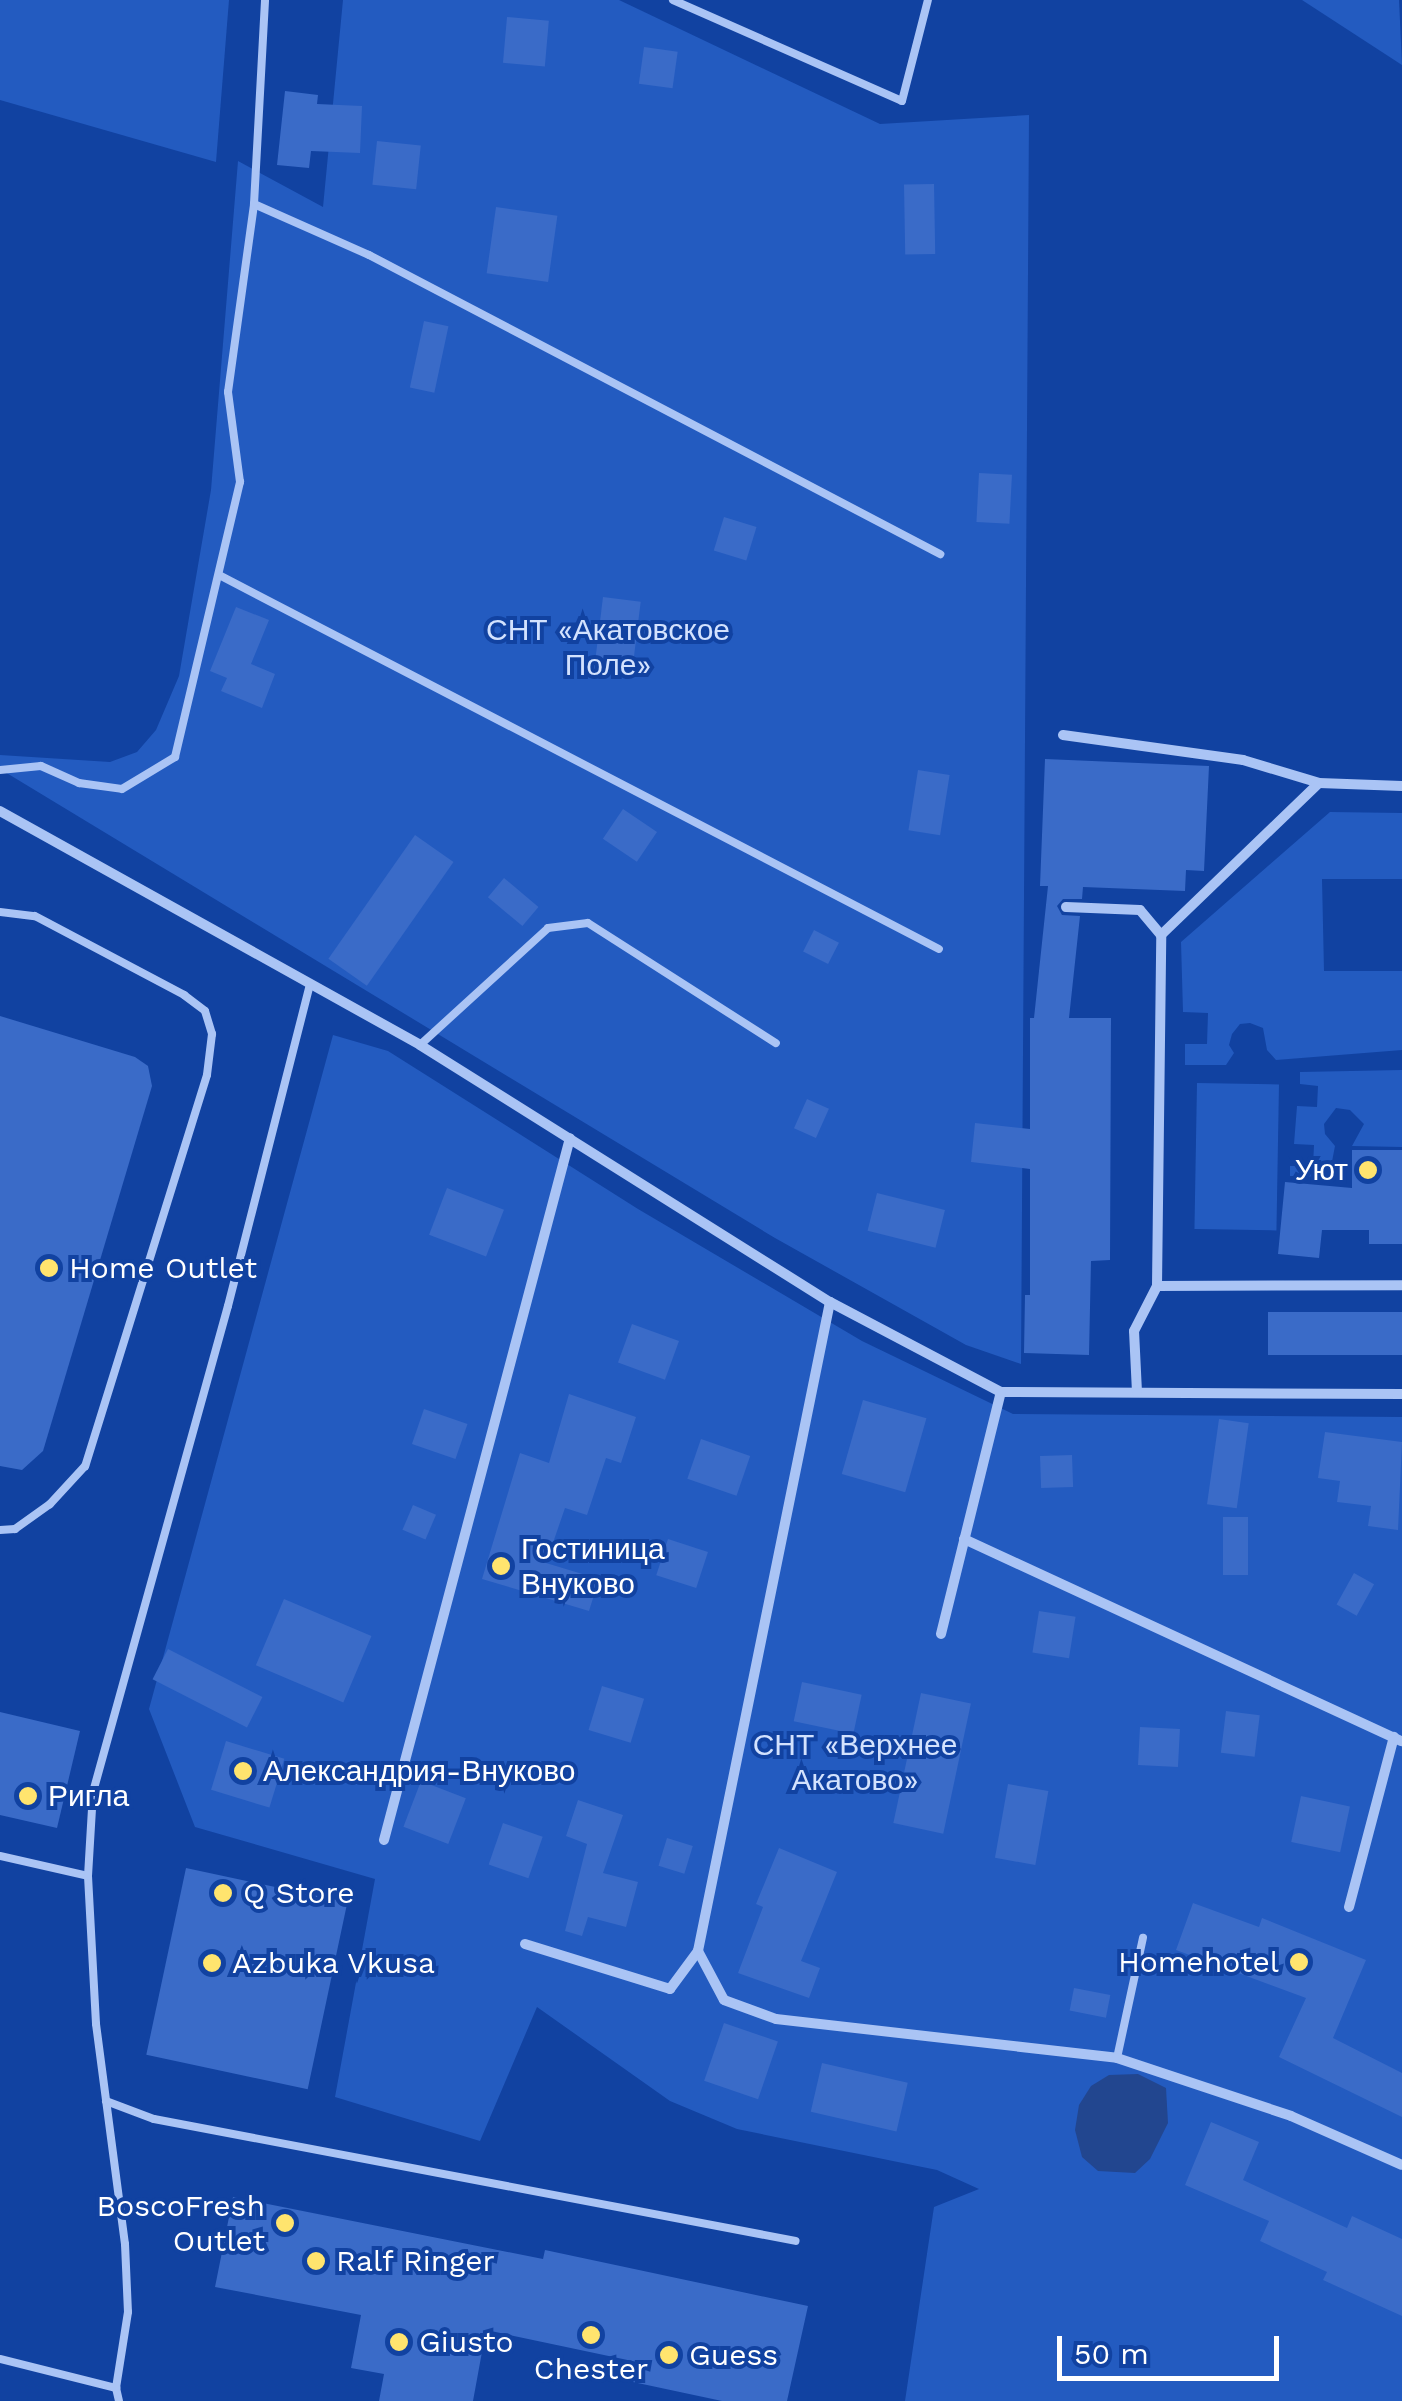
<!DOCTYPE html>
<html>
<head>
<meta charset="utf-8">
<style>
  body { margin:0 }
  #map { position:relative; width:1402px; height:2401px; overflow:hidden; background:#1142a1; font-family:"Work Sans",sans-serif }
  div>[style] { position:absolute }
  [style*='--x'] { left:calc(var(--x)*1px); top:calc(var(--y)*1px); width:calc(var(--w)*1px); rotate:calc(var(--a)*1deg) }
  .green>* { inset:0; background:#235bc0; transform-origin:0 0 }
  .water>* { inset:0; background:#22468f }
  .building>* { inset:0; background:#3a6bc8; transform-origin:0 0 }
  .service>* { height:8px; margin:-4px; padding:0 4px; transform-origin:4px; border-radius:4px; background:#aac4f5 }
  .minor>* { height:10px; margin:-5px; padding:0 5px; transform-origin:5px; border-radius:5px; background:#aac4f5 }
  .dots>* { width:28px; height:28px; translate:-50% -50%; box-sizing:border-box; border:5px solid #1142a1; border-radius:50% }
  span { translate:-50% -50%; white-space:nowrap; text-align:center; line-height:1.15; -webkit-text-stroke:8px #1142a1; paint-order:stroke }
  .park-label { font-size:30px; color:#d3e2fe }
  .poi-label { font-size:30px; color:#fff }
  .right { translate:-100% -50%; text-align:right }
  .left { translate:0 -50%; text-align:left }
  .scale { position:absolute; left:1057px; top:2336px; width:222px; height:45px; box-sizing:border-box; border:5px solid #fff; border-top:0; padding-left:12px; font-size:30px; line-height:35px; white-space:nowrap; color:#fff; -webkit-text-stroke:8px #1142a1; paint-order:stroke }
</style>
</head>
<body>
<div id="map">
  <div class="green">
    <div style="clip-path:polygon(0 0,229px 0,216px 162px,0 100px)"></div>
    <div style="clip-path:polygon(343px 0,619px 0,880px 124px,1029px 115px,1021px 1364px,966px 1345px,775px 1238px,0 769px,0 755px,110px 762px,137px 752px,156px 730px,179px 676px,211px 490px,238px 161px,323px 207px)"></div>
    <div style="clip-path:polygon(1302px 0,1399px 0,1402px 65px)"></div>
    <div style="clip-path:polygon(1330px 812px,1402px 813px,1402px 879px,1322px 879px,1324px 971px,1402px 971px,1402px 1050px,1276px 1060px,1267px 1050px,1263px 1028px,1250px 1023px,1240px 1024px,1232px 1034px,1229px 1045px,1234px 1053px,1226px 1065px,1185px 1065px,1185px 1044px,1207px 1044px,1208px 1013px,1183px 1012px,1181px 942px)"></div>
    <div style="clip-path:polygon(333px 1035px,388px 1051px,638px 1209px,862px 1341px,1013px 1414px,1402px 1417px,1402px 2401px,905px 2401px,934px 2207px,979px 2189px,937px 2170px,737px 2129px,670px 2101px,537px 2007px,480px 2141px,335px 2097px,375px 1879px,195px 1827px,149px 1709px)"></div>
    <div style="clip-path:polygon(1402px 1070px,1402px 1147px,1352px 1146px,1364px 1124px,1350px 1110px,1336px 1108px,1324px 1124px,1325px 1134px,1335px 1146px,1329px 1177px,1290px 1176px,1290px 1166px,1313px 1166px,1314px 1145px,1294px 1144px,1297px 1106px,1317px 1107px,1318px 1086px,1300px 1084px,1300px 1072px)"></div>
    <div style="left:1197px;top:1083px;width:82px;height:146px;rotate:1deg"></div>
  </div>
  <div class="water">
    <div style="clip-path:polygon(1138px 2074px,1166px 2088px,1168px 2123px,1150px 2159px,1135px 2173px,1098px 2171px,1082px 2157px,1075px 2130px,1079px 2105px,1091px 2086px,1109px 2075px)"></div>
  </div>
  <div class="building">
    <div style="left:507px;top:17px;width:42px;height:46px;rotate:5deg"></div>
    <div style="left:644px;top:47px;width:34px;height:37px;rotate:8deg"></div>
    <div style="clip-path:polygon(285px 91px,318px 95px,317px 104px,362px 106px,360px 153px,311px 151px,309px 168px,277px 165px)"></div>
    <div style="left:377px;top:141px;width:44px;height:44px;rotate:6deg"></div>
    <div style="left:934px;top:184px;width:70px;height:30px;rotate:89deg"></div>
    <div style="left:496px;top:207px;width:62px;height:67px;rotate:8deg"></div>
    <div style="left:424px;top:321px;width:25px;height:68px;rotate:12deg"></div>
    <div style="left:979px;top:473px;width:33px;height:49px;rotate:3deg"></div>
    <div style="left:724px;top:517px;width:34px;height:35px;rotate:17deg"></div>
    <div style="left:603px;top:597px;width:38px;height:75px;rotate:7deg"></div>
    <div style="clip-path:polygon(236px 607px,269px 620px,251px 664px,275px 674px,262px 708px,221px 691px,227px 678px,210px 671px)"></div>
    <div style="clip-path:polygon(1045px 759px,1209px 766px,1204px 871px,1186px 870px,1185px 891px,1083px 887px,1082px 899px,1063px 899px,1057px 906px,1062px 915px,1080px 916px,1069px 1018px,1111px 1018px,1110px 1260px,1091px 1261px,1089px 1355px,1024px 1353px,1025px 1295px,1030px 1295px,1030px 1169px,971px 1162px,975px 1123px,1030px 1129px,1030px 1018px,1034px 1018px,1048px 886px,1040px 886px)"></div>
    <div style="left:918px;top:770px;width:32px;height:61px;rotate:9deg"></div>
    <div style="left:623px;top:809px;width:41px;height:36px;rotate:34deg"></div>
    <div style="left:415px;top:835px;width:47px;height:151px;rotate:35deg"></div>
    <div style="left:504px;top:878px;width:45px;height:25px;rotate:40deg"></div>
    <div style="left:814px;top:930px;width:28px;height:24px;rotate:27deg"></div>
    <div style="clip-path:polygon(0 1016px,135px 1057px,148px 1066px,152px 1086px,43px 1451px,22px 1470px,0 1466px)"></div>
    <div style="left:807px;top:1099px;width:24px;height:32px;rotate:24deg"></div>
    <div style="clip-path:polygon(1352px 1150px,1402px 1150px,1402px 1244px,1369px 1244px,1369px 1230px,1322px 1230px,1319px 1258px,1278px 1254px,1285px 1182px,1352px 1188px)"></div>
    <div style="left:447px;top:1188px;width:61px;height:50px;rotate:21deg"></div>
    <div style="left:877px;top:1193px;width:70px;height:39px;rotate:14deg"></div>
    <div style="left:1402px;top:1312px;width:43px;height:134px;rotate:90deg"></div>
    <div style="left:632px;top:1324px;width:50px;height:41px;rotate:20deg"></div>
    <div style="clip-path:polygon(569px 1394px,636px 1417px,621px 1463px,606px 1458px,587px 1515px,565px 1508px,546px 1563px,599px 1579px,589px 1611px,482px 1579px,520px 1453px,549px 1463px)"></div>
    <div style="left:863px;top:1400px;width:66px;height:77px;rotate:16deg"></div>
    <div style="left:424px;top:1409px;width:46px;height:37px;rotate:19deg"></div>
    <div style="left:1219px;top:1419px;width:30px;height:86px;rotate:8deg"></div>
    <div style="clip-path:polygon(1325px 1432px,1402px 1442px,1398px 1530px,1368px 1526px,1371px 1506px,1337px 1502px,1340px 1481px,1318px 1478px)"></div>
    <div style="left:701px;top:1439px;width:52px;height:42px;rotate:19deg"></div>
    <div style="left:1072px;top:1455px;width:32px;height:32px;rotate:88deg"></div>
    <div style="left:413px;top:1505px;width:25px;height:27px;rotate:23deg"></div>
    <div style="left:1223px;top:1517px;width:25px;height:58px"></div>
    <div style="left:668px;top:1539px;width:42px;height:38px;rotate:18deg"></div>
    <div style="left:1354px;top:1573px;width:23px;height:36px;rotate:29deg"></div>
    <div style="left:284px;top:1599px;width:95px;height:72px;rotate:23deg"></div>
    <div style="left:1039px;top:1611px;width:37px;height:42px;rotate:9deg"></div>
    <div style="left:168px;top:1649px;width:106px;height:34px;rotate:27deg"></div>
    <div style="left:802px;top:1682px;width:61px;height:40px;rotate:12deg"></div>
    <div style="left:602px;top:1686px;width:44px;height:46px;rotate:17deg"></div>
    <div style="left:921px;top:1693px;width:51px;height:133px;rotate:12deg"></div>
    <div style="left:1226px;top:1711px;width:34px;height:42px;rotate:7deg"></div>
    <div style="clip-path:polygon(0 1712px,80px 1731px,57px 1828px,0 1815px)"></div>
    <div style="left:1140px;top:1727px;width:40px;height:38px;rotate:3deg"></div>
    <div style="left:226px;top:1741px;width:61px;height:51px;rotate:17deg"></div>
    <div style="left:421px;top:1781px;width:48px;height:49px;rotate:21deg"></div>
    <div style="left:1008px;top:1784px;width:41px;height:75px;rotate:10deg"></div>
    <div style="left:1301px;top:1796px;width:50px;height:47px;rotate:12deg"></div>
    <div style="clip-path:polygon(578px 1800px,623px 1815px,603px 1873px,638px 1882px,626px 1927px,588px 1917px,582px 1936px,565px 1931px,587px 1844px,566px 1836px)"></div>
    <div style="left:503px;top:1823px;width:42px;height:44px;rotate:19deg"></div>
    <div style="left:667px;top:1838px;width:27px;height:29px;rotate:17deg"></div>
    <div style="clip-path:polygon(779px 1848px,837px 1872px,801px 1961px,820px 1968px,809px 1998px,738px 1973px,763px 1907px,756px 1904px)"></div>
    <div style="left:186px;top:1868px;width:165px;height:191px;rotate:12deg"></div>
    <div style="clip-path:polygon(1193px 1903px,1259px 1927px,1262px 1918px,1366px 1960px,1333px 2038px,1402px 2073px,1402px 2117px,1279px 2057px,1306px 1998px,1176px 1950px)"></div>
    <div style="left:1074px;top:1988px;width:37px;height:23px;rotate:11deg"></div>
    <div style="left:724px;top:2023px;width:57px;height:61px;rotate:19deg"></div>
    <div style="left:822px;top:2063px;width:88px;height:50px;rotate:13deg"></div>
    <div style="clip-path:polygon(1211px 2122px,1259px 2142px,1243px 2180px,1347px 2228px,1352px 2216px,1402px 2239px,1402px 2316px,1323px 2280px,1327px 2272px,1260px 2241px,1269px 2221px,1185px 2185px)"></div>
    <div style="clip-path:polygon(233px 2197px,543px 2259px,545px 2250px,808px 2306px,787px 2401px,722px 2401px,633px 2382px,637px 2362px,486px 2330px,473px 2401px,379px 2401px,384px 2374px,351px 2368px,361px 2315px,215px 2287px)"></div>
  </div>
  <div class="service">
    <div style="--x:673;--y:0;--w:250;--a:23.8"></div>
    <div style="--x:902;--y:101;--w:104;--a:-75.6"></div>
    <div style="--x:254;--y:204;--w:126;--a:23.9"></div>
    <div style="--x:369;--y:255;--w:645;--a:27.64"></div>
    <div style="--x:221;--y:576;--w:809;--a:27.45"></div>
    <div style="--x:0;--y:770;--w:41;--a:-5.6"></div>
    <div style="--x:41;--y:766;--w:42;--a:24.1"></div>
    <div style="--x:79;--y:783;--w:43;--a:7.9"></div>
    <div style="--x:122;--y:789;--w:62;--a:-31.1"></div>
    <div style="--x:175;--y:757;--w:283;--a:-76.7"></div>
    <div style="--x:240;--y:482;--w:91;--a:-97.6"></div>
    <div style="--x:228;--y:392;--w:190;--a:-82.1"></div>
    <div style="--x:254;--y:204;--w:204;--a:-86.9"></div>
    <div style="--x:0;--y:912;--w:35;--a:7"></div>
    <div style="--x:35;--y:916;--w:169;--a:27.9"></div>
    <div style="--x:184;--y:995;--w:26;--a:37"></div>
    <div style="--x:205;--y:1011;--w:24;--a:73"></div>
    <div style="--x:212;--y:1034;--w:41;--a:97"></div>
    <div style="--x:207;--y:1075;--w:410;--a:107.3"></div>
    <div style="--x:85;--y:1466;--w:52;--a:132.6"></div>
    <div style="--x:50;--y:1504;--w:43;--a:144.5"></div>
    <div style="--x:15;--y:1529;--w:15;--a:176"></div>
    <div style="--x:420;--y:1045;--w:173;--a:-42.4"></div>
    <div style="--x:548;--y:928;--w:40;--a:-7.1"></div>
    <div style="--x:588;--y:923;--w:223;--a:32.6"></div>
    <div style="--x:0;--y:1856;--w:90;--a:12.8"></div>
    <div style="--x:88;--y:1876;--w:148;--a:86.9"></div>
    <div style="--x:96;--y:2024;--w:222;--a:82.5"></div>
    <div style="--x:125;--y:2244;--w:68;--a:87.5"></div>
    <div style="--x:128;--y:2312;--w:77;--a:99"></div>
    <div style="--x:116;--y:2388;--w:13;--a:77"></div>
    <div style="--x:88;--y:1876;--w:84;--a:-86.6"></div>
    <div style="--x:93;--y:1792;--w:504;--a:-74.48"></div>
    <div style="--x:228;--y:1306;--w:332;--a:-75.7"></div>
    <div style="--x:1117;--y:2058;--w:123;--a:-77.8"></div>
    <div style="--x:106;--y:2101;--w:51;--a:20.6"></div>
    <div style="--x:154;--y:2119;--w:653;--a:10.76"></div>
    <div style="--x:0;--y:2359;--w:120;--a:14"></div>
  </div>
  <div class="minor">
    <div style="--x:1063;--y:735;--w:182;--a:7.9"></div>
    <div style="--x:1243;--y:760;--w:79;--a:16.8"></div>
    <div style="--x:1319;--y:783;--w:83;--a:2.1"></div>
    <div style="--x:0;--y:811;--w:481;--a:29.1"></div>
    <div style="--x:420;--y:1045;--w:484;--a:32.1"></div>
    <div style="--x:830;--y:1302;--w:193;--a:27.8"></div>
    <div style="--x:1001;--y:1392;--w:401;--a:0.3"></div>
    <div style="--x:1066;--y:907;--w:74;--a:2.3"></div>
    <div style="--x:1140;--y:910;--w:33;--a:50"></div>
    <div style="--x:1157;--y:1286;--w:351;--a:-89.3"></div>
    <div style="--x:1161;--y:935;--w:219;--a:-43.9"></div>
    <div style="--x:830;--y:1302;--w:662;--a:101.5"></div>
    <div style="--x:698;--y:1951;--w:55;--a:62"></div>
    <div style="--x:724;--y:2000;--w:55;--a:20.1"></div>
    <div style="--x:776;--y:2019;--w:343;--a:6.5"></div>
    <div style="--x:1117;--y:2058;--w:183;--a:18.4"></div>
    <div style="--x:1291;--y:2116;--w:121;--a:23.8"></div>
    <div style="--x:1137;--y:1392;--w:61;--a:-92.8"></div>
    <div style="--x:1134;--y:1331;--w:51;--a:-62.9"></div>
    <div style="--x:1157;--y:1286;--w:245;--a:-0.2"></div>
    <div style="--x:964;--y:1539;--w:482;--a:24.8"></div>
    <div style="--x:941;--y:1634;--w:249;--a:-76.1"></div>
    <div style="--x:384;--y:1840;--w:726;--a:-75.16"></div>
    <div style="--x:1349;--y:1907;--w:176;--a:-75.2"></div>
    <div style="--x:525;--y:1944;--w:152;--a:17.2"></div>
    <div style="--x:670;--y:1989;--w:47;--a:-53.6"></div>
  </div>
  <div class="dots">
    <div style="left:1368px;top:1170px;background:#ffe46e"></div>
    <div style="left:49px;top:1268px;background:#ffe46e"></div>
    <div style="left:501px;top:1566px;background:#ffe46e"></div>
    <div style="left:243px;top:1771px;background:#ffe46e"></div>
    <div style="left:28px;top:1796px;background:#ffe46e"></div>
    <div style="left:223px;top:1893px;background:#ffe46e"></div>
    <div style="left:1299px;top:1962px;background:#ffe46e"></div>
    <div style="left:212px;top:1963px;background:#ffe46e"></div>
    <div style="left:285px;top:2223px;background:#ffe46e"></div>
    <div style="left:316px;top:2261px;background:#ffe46e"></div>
    <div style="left:591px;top:2335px;background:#ffe46e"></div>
    <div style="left:399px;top:2342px;background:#ffe46e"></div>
    <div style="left:669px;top:2355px;background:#ffe46e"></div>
  </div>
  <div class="park-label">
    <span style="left:608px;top:647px">СНТ «Акатовское<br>Поле»</span>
    <span style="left:855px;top:1762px">СНТ «Верхнее<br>Акатово»</span>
  </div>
  <div class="poi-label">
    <span class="right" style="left:1348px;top:1170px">Уют</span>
    <span class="left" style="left:69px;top:1268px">Home Outlet</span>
    <span class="left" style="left:521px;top:1566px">Гостиница<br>Внуково</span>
    <span class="left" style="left:263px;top:1771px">Александрия-Внуково</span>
    <span class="left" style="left:48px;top:1796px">Ригла</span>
    <span class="left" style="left:243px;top:1893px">Q Store</span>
    <span class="right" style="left:1279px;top:1962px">Homehotel</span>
    <span class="left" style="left:232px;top:1963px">Azbuka Vkusa</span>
    <span class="right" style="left:265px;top:2223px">BoscoFresh<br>Outlet</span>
    <span class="left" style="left:336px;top:2261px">Ralf Ringer</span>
    <span class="left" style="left:419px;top:2342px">Giusto</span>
    <span class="left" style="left:689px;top:2355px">Guess</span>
    <span style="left:591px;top:2369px">Chester</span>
  </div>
  <div class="scale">50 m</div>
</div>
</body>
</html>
